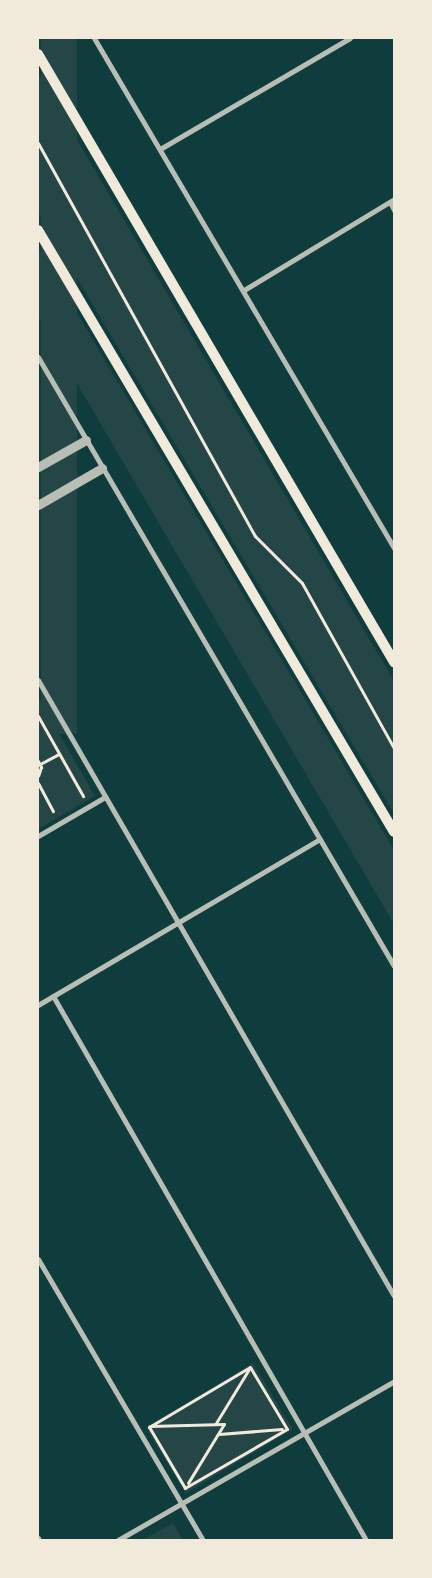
<!DOCTYPE html>
<html>
<head>
<meta charset="utf-8">
<style>
  body { margin:0 }
  #map { position:relative; width:432px; height:1578px; overflow:hidden; background:#0f3d3e; font-family:"Nunito Sans",sans-serif }
  div>[style] { position:absolute }
  [style*='--x'] { left:calc(var(--x)*1px); top:calc(var(--y)*1px); width:calc(var(--w)*1px); rotate:calc(var(--a)*1deg) }
  .green>* { inset:0; background:#244646; transform-origin:0 0 }
  .path>* { height:3px; margin:-1.5px; padding:0 1.5px; transform-origin:1.5px; border-radius:1.5px; background:#f1e9da }
  .minor>* { height:5px; margin:-2.5px; padding:0 2.5px; transform-origin:2.5px; border-radius:2.5px; background:#b8beb3 }
  .tertiary>* { height:9px; margin:-4.5px; padding:0 4.5px; transform-origin:4.5px; border-radius:4.5px; background:#b8beb3 }
  .secondary>* { height:10px; margin:-5px; padding:0 5px; transform-origin:5px; border-radius:5px; background:#f1e9da }
  span { translate:-50% -50%; white-space:nowrap; text-align:center; line-height:1.15; -webkit-text-stroke:5px #f1e9da; paint-order:stroke }
  .frame { position:absolute; inset:0; border:39px solid #f1e9da; pointer-events:none }
</style>
</head>
<body>
<div id="map">
  <div class="green">
    <div style="left:41px;top:38px;width:36px;height:696px"></div>
    <div style="clip-path:polygon(38px 73px,394px 681px,394px 814px,38px 212px)"></div>
    <div style="clip-path:polygon(38px 247px,394px 850px,394px 924px,38px 317px)"></div>
    <div style="clip-path:polygon(38px 697px,95px 796px,38px 829px)"></div>
    <div style="left:253px;top:1363px;width:77px;height:125px;rotate:59deg"></div>
    <div style="clip-path:polygon(173px 1523px,183px 1540px,143px 1540px)"></div>
  </div>
  <div class="path">
    <div style="--x:38;--y:143;--w:449;--a:61.1"></div>
    <div style="--x:255;--y:536;--w:66;--a:45"></div>
    <div style="--x:302;--y:583;--w:189;--a:60.9"></div>
    <div style="--x:38;--y:716;--w:92;--a:60.6"></div>
    <div style="--x:38;--y:761;--w:7;--a:63"></div>
    <div style="--x:41;--y:767;--w:9;--a:108"></div>
    <div style="--x:40;--y:764;--w:21;--a:-28"></div>
    <div style="--x:38;--y:783;--w:32;--a:62"></div>
    <div style="--x:250;--y:1367;--w:72;--a:59.2"></div>
    <div style="--x:287;--y:1429;--w:118;--a:150"></div>
    <div style="--x:185;--y:1488;--w:71;--a:-120.5"></div>
    <div style="--x:149;--y:1427;--w:117;--a:-30.7"></div>
    <div style="--x:216;--y:1423;--w:63;--a:-58.6"></div>
    <div style="--x:150;--y:1426;--w:74;--a:-1.5"></div>
    <div style="--x:224;--y:1424;--w:69;--a:121.4"></div>
    <div style="--x:219;--y:1434;--w:63;--a:-4.5"></div>
  </div>
  <div class="minor">
    <div style="--x:94;--y:38;--w:592;--a:59.53"></div>
    <div style="--x:160;--y:149;--w:220;--a:-30.3"></div>
    <div style="--x:390;--y:202;--w:9;--a:63"></div>
    <div style="--x:244;--y:290;--w:175;--a:-31.2"></div>
    <div style="--x:38;--y:357;--w:705;--a:59.69"></div>
    <div style="--x:38;--y:680;--w:711;--a:59.98"></div>
    <div style="--x:38;--y:836;--w:78;--a:-30.2"></div>
    <div style="--x:53;--y:996;--w:628;--a:60.09"></div>
    <div style="--x:38;--y:1005;--w:327;--a:-30.5"></div>
    <div style="--x:38;--y:1259;--w:326;--a:59.6"></div>
    <div style="--x:38;--y:1538;--w:2;--a:63"></div>
    <div style="--x:118;--y:1540;--w:319;--a:-29.9"></div>
  </div>
  <div class="tertiary">
    <div style="--x:38;--y:467;--w:55;--a:-29.4"></div>
    <div style="--x:38;--y:505;--w:74;--a:-30"></div>
  </div>
  <div class="secondary">
    <div style="--x:38;--y:54;--w:705;--a:59.65"></div>
    <div style="--x:38;--y:230;--w:699;--a:59.4"></div>
  </div>
  <div class="frame"></div>
</div>
</body>
</html>
